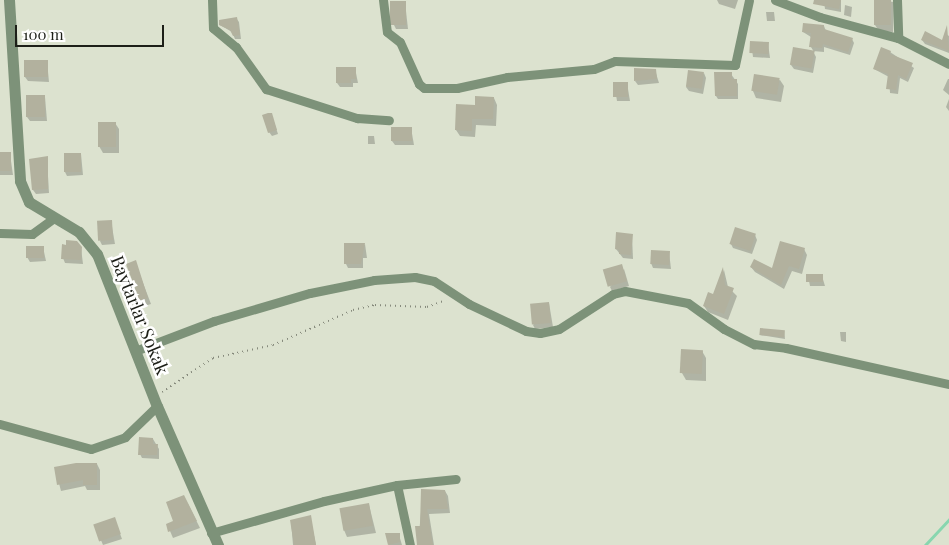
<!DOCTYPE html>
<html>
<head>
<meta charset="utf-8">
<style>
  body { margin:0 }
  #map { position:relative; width:949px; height:545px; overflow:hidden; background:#dce2cf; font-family:"Playfair Display",serif }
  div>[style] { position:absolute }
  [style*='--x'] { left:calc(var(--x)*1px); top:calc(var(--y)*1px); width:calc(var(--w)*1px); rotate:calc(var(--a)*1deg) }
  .shadow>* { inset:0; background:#0003 }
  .stream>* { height:3px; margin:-1.5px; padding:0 1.5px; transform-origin:1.5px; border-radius:1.5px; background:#88d6af }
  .building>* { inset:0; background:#b2b19e; transform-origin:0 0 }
  .path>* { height:2px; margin-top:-1px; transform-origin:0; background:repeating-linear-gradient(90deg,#868a7c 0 1px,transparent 0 5px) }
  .minor>* { height:9px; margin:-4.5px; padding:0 4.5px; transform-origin:4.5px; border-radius:4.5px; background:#7d9279 }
  .tertiary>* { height:11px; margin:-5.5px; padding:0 5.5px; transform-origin:5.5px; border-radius:5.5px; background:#7d9279 }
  span { translate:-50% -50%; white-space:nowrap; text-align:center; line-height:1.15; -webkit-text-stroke:5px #fff; paint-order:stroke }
  .street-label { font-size:18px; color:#1d1f18 }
  .scale { position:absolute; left:15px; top:25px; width:149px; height:22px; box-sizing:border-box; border:2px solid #1d1f18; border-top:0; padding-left:6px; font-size:15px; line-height:18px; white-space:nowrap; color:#1d1f18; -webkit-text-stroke:4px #fff; paint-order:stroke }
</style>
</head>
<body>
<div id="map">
  <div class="shadow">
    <div style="clip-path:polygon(717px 0,738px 0,735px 9px,719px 4px)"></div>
    <div style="clip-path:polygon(824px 0,841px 0,841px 12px,825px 9px)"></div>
    <div style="clip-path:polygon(876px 0,894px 2px,893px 32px,879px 31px,875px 25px)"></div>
    <div style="clip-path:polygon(405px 2px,408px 29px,396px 29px,394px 25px)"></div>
    <div style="clip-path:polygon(845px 5px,852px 7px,851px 17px,844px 15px)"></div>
    <div style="clip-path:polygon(766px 12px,774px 12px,775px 21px,767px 21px)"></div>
    <div style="clip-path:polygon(236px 18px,239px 22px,241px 39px,235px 39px,232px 32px,220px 25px)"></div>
    <div style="clip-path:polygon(824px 26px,826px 31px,852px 39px,854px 43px,850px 55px,824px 47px,824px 52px,813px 51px,816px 57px,813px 73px,794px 69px,791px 65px,814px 52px,811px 47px,811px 37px,803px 32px)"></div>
    <div style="clip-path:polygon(946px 34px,949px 36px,949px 53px,925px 44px,922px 40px,943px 42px)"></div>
    <div style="clip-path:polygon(751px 42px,768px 43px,770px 58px,753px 57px)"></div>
    <div style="clip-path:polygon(890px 52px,914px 68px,908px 82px,900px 78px,898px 94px,890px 93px,889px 77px,874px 69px)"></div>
    <div style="clip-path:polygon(47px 61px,49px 82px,28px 81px,25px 77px)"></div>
    <div style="clip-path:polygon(355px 68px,358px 83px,353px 83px,353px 87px,340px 87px,337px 83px)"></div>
    <div style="clip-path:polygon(655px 70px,659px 83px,638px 85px,635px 81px)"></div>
    <div style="clip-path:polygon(704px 73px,706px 78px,703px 94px,689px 91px,686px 87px)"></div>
    <div style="clip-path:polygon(731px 74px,738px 84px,738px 99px,718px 99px,716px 96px)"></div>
    <div style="clip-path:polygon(948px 79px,949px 79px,949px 95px,943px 90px)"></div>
    <div style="clip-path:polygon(780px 80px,784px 86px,781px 102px,756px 98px,753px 91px)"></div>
    <div style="clip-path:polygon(614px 83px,627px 83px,630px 101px,617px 101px)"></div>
    <div style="clip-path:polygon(45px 97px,47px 121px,30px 121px,27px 117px)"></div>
    <div style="clip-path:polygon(494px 98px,497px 105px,496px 126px,476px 125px,475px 137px,460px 136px,456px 130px,476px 106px)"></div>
    <div style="clip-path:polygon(949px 99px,949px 111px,946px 107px)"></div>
    <div style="clip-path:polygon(273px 119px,278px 134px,272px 136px,269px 132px)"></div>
    <div style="clip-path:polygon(115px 123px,119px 129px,119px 153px,103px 153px,99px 146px)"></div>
    <div style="clip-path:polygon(411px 128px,414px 145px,395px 145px,392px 141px)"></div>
    <div style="clip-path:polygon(368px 136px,374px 136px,375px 144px,368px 144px)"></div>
    <div style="clip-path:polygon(0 153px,10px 154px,13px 175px,0 175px)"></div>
    <div style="clip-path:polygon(81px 154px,83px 175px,67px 176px,65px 172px)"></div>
    <div style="clip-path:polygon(47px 158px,49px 193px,36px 194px,33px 190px)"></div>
    <div style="clip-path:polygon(111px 221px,115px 244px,102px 245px,100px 241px)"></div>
    <div style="clip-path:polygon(632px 235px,633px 259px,623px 258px,616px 249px)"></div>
    <div style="clip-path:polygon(755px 235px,757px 240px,752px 254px,733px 248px,731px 244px)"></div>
    <div style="clip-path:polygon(365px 244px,367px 258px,363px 258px,363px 268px,348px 268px,346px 264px)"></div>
    <div style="clip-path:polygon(43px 247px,46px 261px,30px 262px,27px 257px)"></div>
    <div style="clip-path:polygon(81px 248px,83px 264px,65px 263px,63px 258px)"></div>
    <div style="clip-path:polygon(804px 249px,807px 255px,802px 274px,792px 271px,784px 289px,755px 272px,751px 267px,773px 269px)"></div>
    <div style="clip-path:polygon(669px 252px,671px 269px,653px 268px,651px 263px)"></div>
    <div style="clip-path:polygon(135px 262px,151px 304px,132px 310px,125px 293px,136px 289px)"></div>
    <div style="clip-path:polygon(624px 269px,629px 286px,612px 291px,610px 287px)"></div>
    <div style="clip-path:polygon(724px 270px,728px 287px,737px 296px,728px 320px,708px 312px,704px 306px,714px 295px)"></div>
    <div style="clip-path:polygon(808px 276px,822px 276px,825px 286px,810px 286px)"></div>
    <div style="clip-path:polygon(549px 303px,553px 327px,535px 329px,533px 325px)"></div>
    <div style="clip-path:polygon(784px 331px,785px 339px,760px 335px)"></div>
    <div style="clip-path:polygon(840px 332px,846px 332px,846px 342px,841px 341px)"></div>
    <div style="clip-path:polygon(702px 351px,706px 358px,706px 381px,686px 380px,682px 373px)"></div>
    <div style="clip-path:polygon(153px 439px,159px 449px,159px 459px,142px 458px,140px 454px)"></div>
    <div style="clip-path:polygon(97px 464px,100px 470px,100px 490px,87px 490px,85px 486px,61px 491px,55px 468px)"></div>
    <div style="clip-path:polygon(423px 490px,445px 491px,448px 496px,450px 513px,429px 514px,434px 545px,418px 545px)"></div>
    <div style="clip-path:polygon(188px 504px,200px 528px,173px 538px,170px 531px)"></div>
    <div style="clip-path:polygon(369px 505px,376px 533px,347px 537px,344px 530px)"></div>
    <div style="clip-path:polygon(310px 516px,316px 545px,293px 545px,291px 521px)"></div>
    <div style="clip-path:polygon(116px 523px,122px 539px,103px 545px,95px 526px)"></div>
    <div style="clip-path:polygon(387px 534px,399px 535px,402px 545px,389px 545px)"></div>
  </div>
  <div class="stream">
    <div style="--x:925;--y:545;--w:35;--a:-47"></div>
  </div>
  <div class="building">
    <div style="clip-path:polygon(814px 0,841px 0,839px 9px,813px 4px)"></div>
    <div style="left:874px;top:0;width:17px;height:25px"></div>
    <div style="left:390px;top:1px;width:16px;height:24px"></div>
    <div style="clip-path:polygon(237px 17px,240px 35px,233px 36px,230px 30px,219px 25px,219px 20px)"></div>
    <div style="clip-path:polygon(803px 23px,824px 25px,824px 29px,853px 38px,848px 52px,823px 44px,822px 48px,809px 47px,811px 33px,802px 32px)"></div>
    <div style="clip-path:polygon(947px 25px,949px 51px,921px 40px,925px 31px,942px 40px)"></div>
    <div style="left:750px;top:41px;width:19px;height:12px;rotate:3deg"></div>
    <div style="left:793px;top:47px;width:22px;height:18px;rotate:10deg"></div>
    <div style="clip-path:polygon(881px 47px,891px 51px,890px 54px,913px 63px,906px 79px,898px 75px,896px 90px,886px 89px,888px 74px,873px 69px)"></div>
    <div style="left:24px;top:60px;width:24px;height:17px"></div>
    <div style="clip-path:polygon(336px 67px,356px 67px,356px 79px,351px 79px,351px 83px,336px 83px)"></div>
    <div style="clip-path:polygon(634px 68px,656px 69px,657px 79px,634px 81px)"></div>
    <div style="left:688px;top:70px;width:16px;height:17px;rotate:7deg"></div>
    <div style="clip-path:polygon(714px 72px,732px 72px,732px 79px,737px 79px,737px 96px,715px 96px)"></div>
    <div style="left:754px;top:74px;width:26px;height:17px;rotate:9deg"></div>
    <div style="left:613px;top:82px;width:15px;height:15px"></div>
    <div style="left:45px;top:95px;width:22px;height:19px;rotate:90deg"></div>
    <div style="clip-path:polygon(475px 96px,494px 97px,493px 119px,472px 119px,472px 131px,455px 130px,456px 104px,475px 105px)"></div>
    <div style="clip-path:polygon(268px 113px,272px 113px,277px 130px,268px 133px,262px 115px)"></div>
    <div style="left:98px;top:122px;width:18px;height:25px"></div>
    <div style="left:391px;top:127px;width:21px;height:14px"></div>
    <div style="left:0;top:152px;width:11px;height:19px"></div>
    <div style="left:64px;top:153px;width:17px;height:19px"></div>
    <div style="clip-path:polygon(48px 156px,48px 189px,32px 190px,29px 159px)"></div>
    <div style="left:112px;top:220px;width:20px;height:15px;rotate:87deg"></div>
    <div style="left:735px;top:227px;width:22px;height:18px;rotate:18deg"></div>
    <div style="clip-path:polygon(616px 232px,633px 234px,631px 255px,619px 254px,619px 250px,615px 249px)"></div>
    <div style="clip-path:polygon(66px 240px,77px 241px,82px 247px,81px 260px,61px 259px,62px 244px,66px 245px)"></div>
    <div style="clip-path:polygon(780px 241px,805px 248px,799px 269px,789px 266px,781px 285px,750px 267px,754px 259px,772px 268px)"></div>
    <div style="clip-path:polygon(344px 243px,365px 243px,361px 264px,344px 264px)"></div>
    <div style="left:26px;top:246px;width:18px;height:12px"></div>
    <div style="left:651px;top:250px;width:19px;height:14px;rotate:3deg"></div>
    <div style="clip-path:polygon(136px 260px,148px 298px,128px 304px,124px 292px,135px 288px,126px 264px)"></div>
    <div style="left:622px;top:264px;width:18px;height:20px;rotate:74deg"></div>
    <div style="clip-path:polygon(723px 267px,725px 285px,734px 288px,724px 314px,703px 306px,708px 292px,713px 294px)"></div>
    <div style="left:806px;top:274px;width:17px;height:8px"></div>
    <div style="left:549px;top:302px;width:21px;height:19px;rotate:85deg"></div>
    <div style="left:760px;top:328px;width:25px;height:7px;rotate:5deg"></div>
    <div style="left:681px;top:349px;width:22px;height:24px;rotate:3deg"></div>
    <div style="clip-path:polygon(139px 437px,153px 438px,153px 444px,158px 444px,157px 455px,138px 455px)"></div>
    <div style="clip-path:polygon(76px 463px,97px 463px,97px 485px,83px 485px,83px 480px,57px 485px,54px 467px)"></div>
    <div style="clip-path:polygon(421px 489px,445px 490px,448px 509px,427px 509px,433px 545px,417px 545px,415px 526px,420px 526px)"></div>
    <div style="clip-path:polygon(184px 495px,197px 521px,168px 532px,166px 524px,173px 521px,166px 502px)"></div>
    <div style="left:369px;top:503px;width:23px;height:30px;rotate:80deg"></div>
    <div style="clip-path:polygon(311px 515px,316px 545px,294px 545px,290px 520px)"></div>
    <div style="left:115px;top:517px;width:18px;height:23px;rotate:71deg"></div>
    <div style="clip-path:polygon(385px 533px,400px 533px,400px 542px,388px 545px)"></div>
  </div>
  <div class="path">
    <div style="--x:162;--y:392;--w:61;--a:-33.7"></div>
    <div style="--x:213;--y:358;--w:61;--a:-12.2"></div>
    <div style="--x:273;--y:345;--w:87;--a:-23.6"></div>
    <div style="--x:353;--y:310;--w:23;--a:-13"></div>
    <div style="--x:375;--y:305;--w:52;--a:2.2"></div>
    <div style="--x:427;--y:307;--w:20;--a:-20"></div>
  </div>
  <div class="minor">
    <div style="--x:212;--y:0;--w:28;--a:88"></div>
    <div style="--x:213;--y:28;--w:30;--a:40"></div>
    <div style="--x:236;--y:47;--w:52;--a:54.5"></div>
    <div style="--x:266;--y:89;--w:96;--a:17.7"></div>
    <div style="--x:357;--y:118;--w:32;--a:4"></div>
    <div style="--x:383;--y:0;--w:32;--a:83"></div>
    <div style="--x:387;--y:32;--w:16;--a:38"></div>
    <div style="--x:400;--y:42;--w:46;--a:65.7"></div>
    <div style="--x:419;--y:84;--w:6;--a:39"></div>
    <div style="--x:424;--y:88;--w:33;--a:0"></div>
    <div style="--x:457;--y:88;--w:51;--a:-12.4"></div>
    <div style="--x:507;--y:77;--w:87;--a:-5.3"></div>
    <div style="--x:594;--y:69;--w:22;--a:-21"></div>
    <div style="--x:615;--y:61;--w:120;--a:1.9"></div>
    <div style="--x:735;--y:65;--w:66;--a:-77.8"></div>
    <div style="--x:775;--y:0;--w:48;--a:20.7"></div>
    <div style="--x:820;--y:17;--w:81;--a:15.1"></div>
    <div style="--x:898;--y:38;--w:57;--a:27"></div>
    <div style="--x:897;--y:0;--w:38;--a:88"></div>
    <div style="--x:0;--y:233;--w:32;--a:2"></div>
    <div style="--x:32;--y:234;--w:26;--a:-36"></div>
    <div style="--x:135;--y:351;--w:85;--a:-20.8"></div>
    <div style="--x:214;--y:321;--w:100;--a:-16.3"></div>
    <div style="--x:310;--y:293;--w:65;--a:-11.5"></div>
    <div style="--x:374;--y:280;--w:41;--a:-4.2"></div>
    <div style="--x:415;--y:277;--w:19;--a:12"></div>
    <div style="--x:434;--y:281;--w:42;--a:33.3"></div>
    <div style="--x:469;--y:304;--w:63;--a:25.3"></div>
    <div style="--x:526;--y:331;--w:14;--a:8"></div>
    <div style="--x:540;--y:333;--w:19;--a:-12"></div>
    <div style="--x:559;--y:329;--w:64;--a:-32.9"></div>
    <div style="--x:613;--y:294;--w:12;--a:-14"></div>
    <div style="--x:625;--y:291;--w:64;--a:10.8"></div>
    <div style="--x:688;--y:303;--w:44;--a:35.8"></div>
    <div style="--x:724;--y:329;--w:34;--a:27"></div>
    <div style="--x:754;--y:344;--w:32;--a:7"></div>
    <div style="--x:786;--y:348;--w:167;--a:12.5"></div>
    <div style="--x:0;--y:424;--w:94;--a:15.4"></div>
    <div style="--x:91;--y:449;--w:36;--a:-19"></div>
    <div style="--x:125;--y:437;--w:45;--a:-44.1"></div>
    <div style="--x:397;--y:485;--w:61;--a:77.8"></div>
    <div style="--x:211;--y:533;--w:117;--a:-15.8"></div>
    <div style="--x:324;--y:501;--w:75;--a:-12.4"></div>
    <div style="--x:397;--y:485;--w:59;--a:-5.8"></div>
  </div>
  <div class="tertiary">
    <div style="--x:9;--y:0;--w:181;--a:86.5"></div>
    <div style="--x:20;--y:181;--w:23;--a:67"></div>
    <div style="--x:29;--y:202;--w:58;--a:31"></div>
    <div style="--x:79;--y:232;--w:28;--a:51"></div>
    <div style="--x:97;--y:254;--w:163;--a:68.5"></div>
    <div style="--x:157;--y:406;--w:152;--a:66.3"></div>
  </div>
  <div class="street-label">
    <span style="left:140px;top:315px;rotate:68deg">Baytarlar Sokak</span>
  </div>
  <div class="scale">100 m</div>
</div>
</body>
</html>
